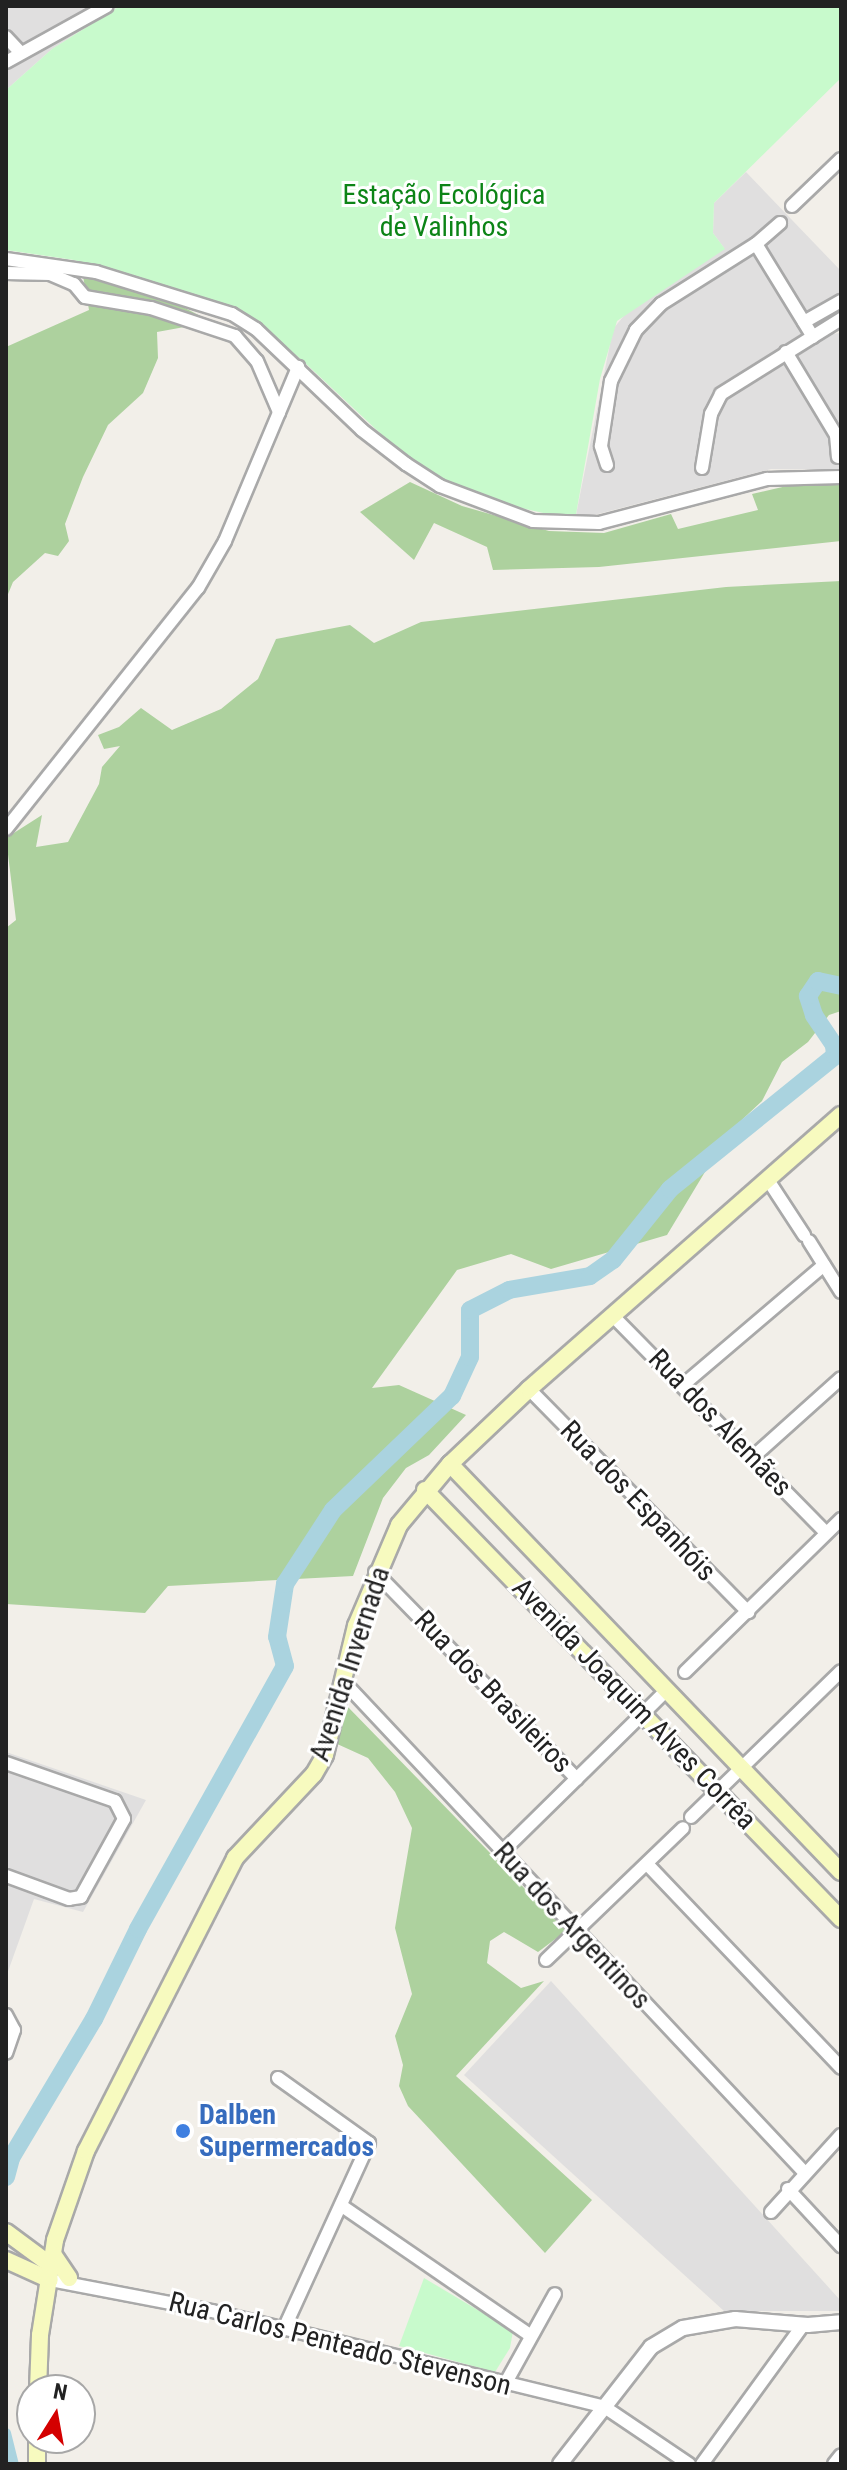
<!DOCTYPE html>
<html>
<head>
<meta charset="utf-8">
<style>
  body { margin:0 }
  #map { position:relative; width:847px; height:2470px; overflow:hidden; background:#f2efe9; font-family:"Roboto Condensed",sans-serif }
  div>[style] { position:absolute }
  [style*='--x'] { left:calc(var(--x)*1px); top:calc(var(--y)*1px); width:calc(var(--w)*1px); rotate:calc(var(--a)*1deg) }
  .residential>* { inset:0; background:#e0dfdf }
  .forest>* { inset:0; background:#add19e }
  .park>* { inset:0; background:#c8facc }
  .canal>* { height:10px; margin:-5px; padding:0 5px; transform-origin:5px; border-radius:5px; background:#aad3df }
  .river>* { height:18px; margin:-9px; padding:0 9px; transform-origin:9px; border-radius:9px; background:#aad3df }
  .roads { filter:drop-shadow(2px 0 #a9a9a9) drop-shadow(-2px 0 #a9a9a9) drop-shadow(0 2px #a9a9a9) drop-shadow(0 -2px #a9a9a9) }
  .minor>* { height:12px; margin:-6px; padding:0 6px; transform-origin:6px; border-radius:6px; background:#fff }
  .tertiary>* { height:14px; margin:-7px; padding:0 7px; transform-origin:7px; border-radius:7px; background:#fff }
  .secondary>* { height:16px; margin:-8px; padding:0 8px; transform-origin:8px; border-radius:8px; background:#f7fabf }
  .dots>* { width:22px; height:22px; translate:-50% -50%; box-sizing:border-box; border:4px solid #fff; border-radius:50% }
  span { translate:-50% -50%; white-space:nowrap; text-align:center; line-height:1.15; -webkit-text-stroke:6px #fff; paint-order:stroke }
  .park-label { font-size:28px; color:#0c8416 }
  .street-label { font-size:28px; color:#222 }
  .shop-label { font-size:28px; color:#366cbe; font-weight:700 }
  .left { translate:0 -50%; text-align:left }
  .frame { position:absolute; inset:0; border:8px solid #222; pointer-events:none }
  .north { position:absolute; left:16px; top:2374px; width:80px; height:80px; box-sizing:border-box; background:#fff; border:2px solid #a7a7a7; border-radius:50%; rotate:11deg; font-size:22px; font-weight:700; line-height:32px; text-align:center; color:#222 }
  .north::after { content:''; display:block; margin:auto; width:28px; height:36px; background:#d40000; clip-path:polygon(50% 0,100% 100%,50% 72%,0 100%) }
</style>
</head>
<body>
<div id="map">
  <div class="residential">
    <div style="clip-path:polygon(6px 6px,120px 6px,52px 49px,6px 90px)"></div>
    <div style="clip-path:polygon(746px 172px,841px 271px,841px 291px,827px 303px,830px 334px,841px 333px,841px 470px,771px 469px,575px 520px,613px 329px,627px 312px,724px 248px,713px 233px,714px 203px)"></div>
    <div style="clip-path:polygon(6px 1752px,146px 1800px,83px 1912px,34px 1899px,6px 1977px)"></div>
    <div style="clip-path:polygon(551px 1981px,841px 2301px,841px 2311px,724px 2311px,464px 2075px)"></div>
  </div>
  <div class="forest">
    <div style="clip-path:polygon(83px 276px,183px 307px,212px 322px,157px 332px,158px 358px,143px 393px,108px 425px,83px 477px,65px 524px,69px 541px,58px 556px,45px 553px,13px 582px,6px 599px,6px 347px,89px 310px)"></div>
    <div style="clip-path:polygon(817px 479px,841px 483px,841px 541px,599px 567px,493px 570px,487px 547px,434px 523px,414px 560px,360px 512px,410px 482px,462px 506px,549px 531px,604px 533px,671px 514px,678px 529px,758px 510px,752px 494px)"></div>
    <div style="clip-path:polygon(841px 581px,841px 1011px,829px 1015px,808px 1042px,782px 1062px,762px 1101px,729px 1132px,667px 1235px,551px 1269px,511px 1254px,457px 1270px,372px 1388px,399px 1385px,466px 1415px,429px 1455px,406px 1468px,383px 1498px,353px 1576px,168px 1586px,145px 1613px,6px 1604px,6px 928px,16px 920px,6px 838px,42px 815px,36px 847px,68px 842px,99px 784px,102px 767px,120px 746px,104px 749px,98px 735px,119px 727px,141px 708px,172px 730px,221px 709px,258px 679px,276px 639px,350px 625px,374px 643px,421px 622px,726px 587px)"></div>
    <div style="clip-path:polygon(347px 1706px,566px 1931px,538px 1952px,504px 1932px,490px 1941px,487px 1963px,521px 1988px,544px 1981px,456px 2076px,592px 2200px,545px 2253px,408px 2106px,399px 2086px,403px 2065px,395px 2036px,412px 1994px,395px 1928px,412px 1828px,395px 1792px,368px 1758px,335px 1743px)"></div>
  </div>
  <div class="park">
    <div style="clip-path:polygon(120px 6px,841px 6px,841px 78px,714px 203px,713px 233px,725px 249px,617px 321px,600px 379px,575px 520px,494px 502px,444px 481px,397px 449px,303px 361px,236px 308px,74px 260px,6px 250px,6px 90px,52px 49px)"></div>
    <div style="clip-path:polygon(424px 2278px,513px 2331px,510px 2348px,495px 2372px,399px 2346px)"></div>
  </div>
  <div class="canal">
    <div style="--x:6;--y:2433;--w:32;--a:76"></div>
  </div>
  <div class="river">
    <div style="--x:6;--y:2177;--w:20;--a:-75"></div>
    <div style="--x:11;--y:2158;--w:162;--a:-59.2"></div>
    <div style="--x:94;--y:2019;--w:100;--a:-63.9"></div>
    <div style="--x:138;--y:1929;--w:301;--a:-60.8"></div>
    <div style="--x:285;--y:1666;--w:30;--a:-105"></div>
    <div style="--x:277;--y:1637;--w:54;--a:-81.4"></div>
    <div style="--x:285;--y:1584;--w:88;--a:-57"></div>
    <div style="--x:333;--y:1510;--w:165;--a:-43.8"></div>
    <div style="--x:452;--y:1396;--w:43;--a:-65.2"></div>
    <div style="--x:470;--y:1357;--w:47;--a:-90"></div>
    <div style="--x:470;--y:1310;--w:44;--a:-27.1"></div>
    <div style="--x:509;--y:1290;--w:82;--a:-9.8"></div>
    <div style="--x:590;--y:1276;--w:28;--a:-35"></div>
    <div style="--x:613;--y:1260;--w:91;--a:-51.2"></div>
    <div style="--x:670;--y:1189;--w:212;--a:-38.9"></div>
    <div style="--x:835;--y:1056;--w:11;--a:-95"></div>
    <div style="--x:834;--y:1045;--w:36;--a:-124"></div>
    <div style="--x:814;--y:1015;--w:20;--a:-108"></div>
    <div style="--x:808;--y:996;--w:18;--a:-56"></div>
    <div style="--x:818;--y:981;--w:24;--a:12"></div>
  </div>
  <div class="roads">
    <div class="minor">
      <div style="--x:6;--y:37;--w:22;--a:47"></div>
      <div style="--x:6;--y:62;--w:115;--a:-29"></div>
      <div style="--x:792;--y:206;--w:68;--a:-43.8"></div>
      <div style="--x:756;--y:244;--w:109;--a:58.5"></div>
      <div style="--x:6;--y:259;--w:91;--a:8.2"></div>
      <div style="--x:96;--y:272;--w:142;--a:17.2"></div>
      <div style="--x:232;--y:314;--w:28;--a:32"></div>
      <div style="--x:256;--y:329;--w:146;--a:43.6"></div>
      <div style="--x:362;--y:430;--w:56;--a:37.7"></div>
      <div style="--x:406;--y:464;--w:40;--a:32.9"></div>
      <div style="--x:440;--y:486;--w:99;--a:20.6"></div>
      <div style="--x:533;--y:521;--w:66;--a:1.7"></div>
      <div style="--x:599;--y:523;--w:174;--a:-14.7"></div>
      <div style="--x:767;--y:479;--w:74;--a:-1.5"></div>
      <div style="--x:6;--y:273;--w:44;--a:1.3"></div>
      <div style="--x:50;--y:274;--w:26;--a:23"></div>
      <div style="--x:74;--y:284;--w:17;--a:50"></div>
      <div style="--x:85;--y:297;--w:67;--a:9.5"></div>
      <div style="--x:151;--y:308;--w:89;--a:18.4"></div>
      <div style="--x:235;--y:336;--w:33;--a:49"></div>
      <div style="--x:257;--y:361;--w:56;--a:66.7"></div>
      <div style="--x:804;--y:322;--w:43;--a:-29.6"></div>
      <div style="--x:786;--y:352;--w:97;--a:58.9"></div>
      <div style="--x:836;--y:435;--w:22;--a:85"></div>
      <div style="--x:607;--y:465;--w:20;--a:-108"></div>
      <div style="--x:601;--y:446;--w:66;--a:-81.3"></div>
      <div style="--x:611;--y:381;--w:57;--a:-63.9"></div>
      <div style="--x:636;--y:330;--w:36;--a:-46"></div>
      <div style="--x:661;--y:304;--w:112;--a:-32.3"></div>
      <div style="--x:756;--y:244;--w:32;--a:-41"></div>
      <div style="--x:702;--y:468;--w:55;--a:-80.5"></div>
      <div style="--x:711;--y:414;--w:22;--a:-63"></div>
      <div style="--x:721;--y:394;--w:142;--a:-32"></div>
      <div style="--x:6;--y:829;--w:308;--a:-51.5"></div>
      <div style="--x:198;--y:588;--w:54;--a:-60.1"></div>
      <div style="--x:225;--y:541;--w:189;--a:-67.2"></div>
      <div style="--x:768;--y:1180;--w:66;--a:56.8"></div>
      <div style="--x:809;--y:1241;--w:60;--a:57.9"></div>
      <div style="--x:612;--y:1315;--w:305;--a:45.5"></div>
      <div style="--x:683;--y:1385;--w:185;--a:-40.4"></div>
      <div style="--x:529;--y:1389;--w:313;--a:45.5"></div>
      <div style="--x:753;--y:1457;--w:118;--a:-41.9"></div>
      <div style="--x:375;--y:1572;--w:289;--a:45.7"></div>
      <div style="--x:685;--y:1672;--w:219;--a:-44.4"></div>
      <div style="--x:342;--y:1680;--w:673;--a:46.8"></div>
      <div style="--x:6;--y:1763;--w:115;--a:19.2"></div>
      <div style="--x:115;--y:1801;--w:20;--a:63"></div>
      <div style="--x:124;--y:1819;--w:89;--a:118.9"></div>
      <div style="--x:81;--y:1897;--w:12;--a:171"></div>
      <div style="--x:69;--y:1899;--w:67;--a:-159.9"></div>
      <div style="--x:691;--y:1817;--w:209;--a:-44.2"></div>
      <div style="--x:502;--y:1852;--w:231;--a:-44.5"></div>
      <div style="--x:648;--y:1865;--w:280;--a:46.4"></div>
      <div style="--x:546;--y:1960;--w:190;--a:-43.9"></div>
      <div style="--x:6;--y:2015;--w:17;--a:62"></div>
      <div style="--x:14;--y:2030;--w:24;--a:109"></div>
      <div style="--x:278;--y:2078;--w:112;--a:35.5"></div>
      <div style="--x:369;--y:2143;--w:205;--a:114.6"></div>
      <div style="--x:788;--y:2189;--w:78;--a:47.1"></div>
      <div style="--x:342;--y:2206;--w:228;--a:34.5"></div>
      <div style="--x:771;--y:2212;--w:104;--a:-47.7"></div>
      <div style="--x:50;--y:2280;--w:165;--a:10.8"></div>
      <div style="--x:212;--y:2311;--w:402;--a:13.7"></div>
      <div style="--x:603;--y:2406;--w:104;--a:34"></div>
      <div style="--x:504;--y:2386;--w:105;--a:-61"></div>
      <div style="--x:702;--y:2464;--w:172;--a:-54"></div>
      <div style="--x:834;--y:2464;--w:11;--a:-52"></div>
    </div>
    <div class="tertiary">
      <div style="--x:560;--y:2464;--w:148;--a:-52.1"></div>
      <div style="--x:651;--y:2347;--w:37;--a:-31"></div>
      <div style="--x:683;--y:2328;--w:53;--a:-9.8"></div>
      <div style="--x:735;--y:2319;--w:73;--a:4.7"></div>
      <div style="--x:808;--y:2325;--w:33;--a:-5"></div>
    </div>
    <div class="secondary">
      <div style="--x:450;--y:1464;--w:565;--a:46.22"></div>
      <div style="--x:425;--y:1490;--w:598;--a:45.88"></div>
      <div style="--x:6;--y:2232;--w:57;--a:36.5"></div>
      <div style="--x:53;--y:2254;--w:29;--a:56"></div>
      <div style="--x:6;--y:2260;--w:48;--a:24.4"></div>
      <div style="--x:38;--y:2390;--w:55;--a:-87.9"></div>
      <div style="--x:40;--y:2335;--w:96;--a:-81"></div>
      <div style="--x:55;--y:2240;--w:94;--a:-70.8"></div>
      <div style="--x:86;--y:2151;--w:329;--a:-63"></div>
      <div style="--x:235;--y:1858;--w:115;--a:-46.8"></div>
      <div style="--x:314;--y:1774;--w:22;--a:-60"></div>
      <div style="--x:325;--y:1755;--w:133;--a:-76.5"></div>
      <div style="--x:356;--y:1626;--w:110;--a:-66.9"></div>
      <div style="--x:399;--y:1525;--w:80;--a:-50.1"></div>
      <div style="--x:450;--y:1464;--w:109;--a:-43.5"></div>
      <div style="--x:529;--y:1389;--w:415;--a:-41.3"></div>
      <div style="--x:37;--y:2464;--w:26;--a:-90"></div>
    </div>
  </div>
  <div class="dots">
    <div style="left:183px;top:2131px;background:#3f7fe0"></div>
  </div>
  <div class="park-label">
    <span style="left:444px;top:211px">Estação Ecológica<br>de Valinhos</span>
  </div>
  <div class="street-label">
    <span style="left:720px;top:1423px;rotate:46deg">Rua dos Alemães</span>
    <span style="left:638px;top:1501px;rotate:46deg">Rua dos Espanhóis</span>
    <span style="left:350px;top:1664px;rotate:-72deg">Avenida Invernada</span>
    <span style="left:493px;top:1692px;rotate:46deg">Rua dos Brasileiros</span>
    <span style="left:634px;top:1704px;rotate:46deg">Avenida Joaquim Alves Corrêa</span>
    <span style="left:572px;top:1926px;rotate:47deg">Rua dos Argentinos</span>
    <span style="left:340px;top:2344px;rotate:14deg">Rua Carlos Penteado Stevenson</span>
  </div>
  <div class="shop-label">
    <span class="left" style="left:199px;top:2131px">Dalben<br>Supermercados</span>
  </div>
  <div class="frame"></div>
  <div class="north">N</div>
</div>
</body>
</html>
